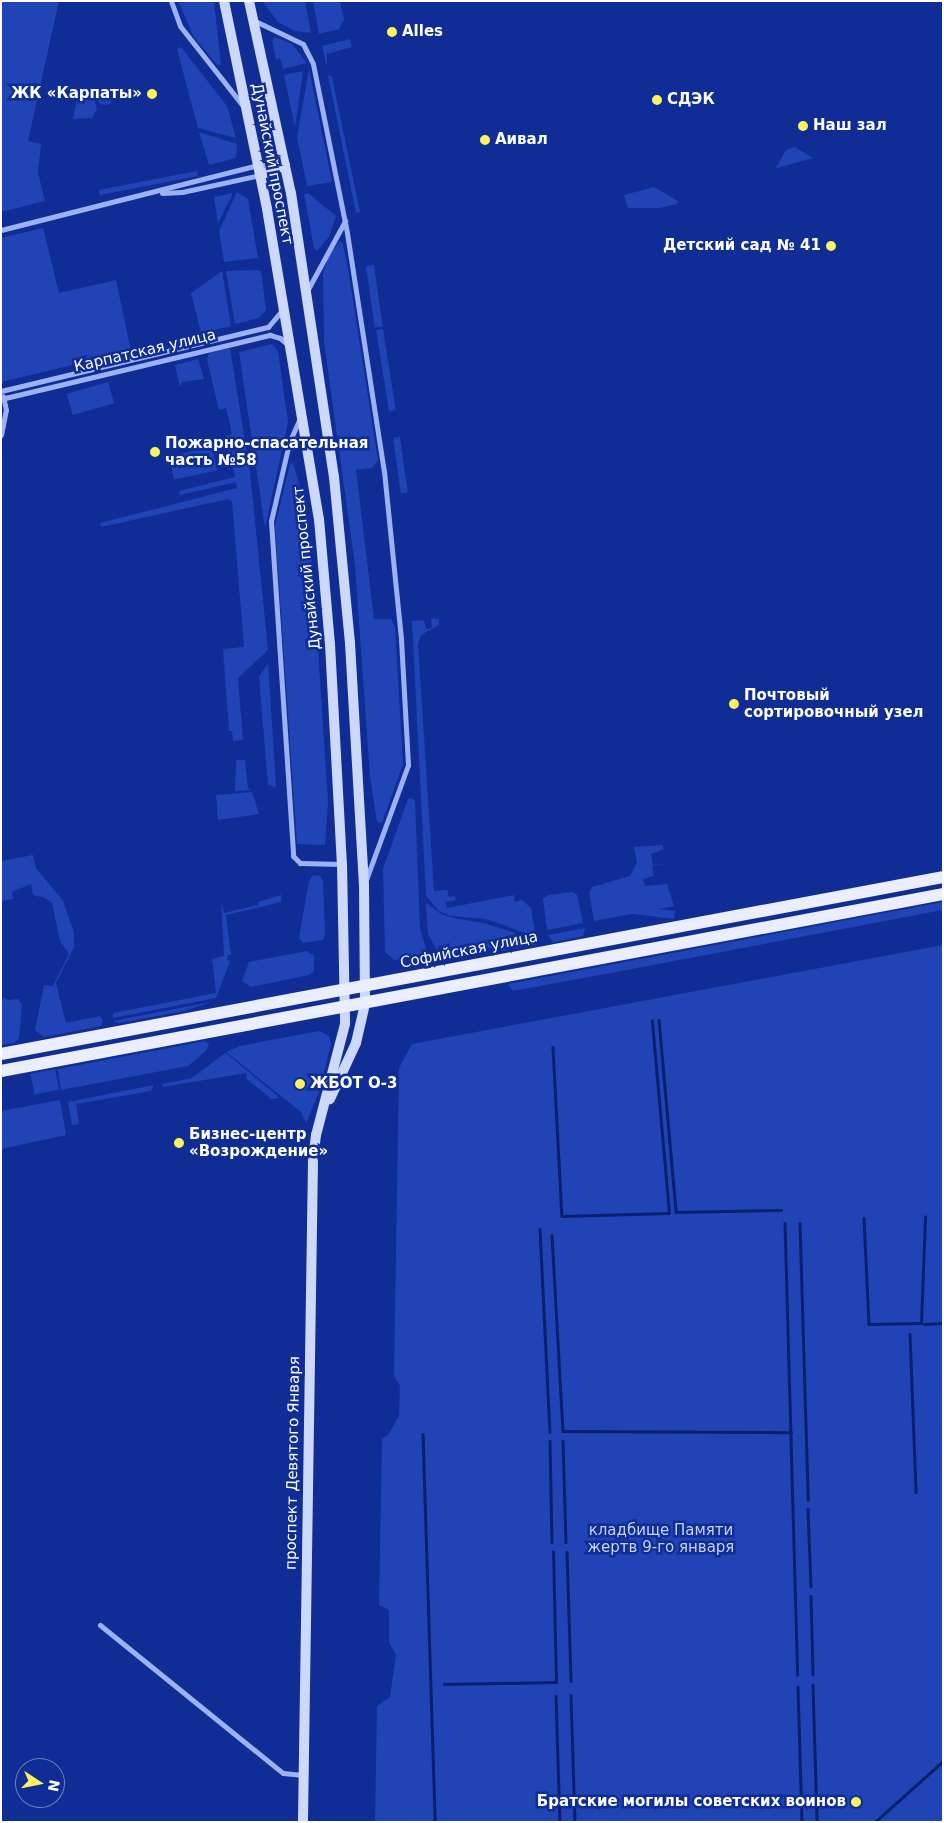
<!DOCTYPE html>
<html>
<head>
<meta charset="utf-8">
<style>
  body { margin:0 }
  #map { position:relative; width:944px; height:1823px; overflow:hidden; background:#0f2d95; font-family:"DejaVu Sans",sans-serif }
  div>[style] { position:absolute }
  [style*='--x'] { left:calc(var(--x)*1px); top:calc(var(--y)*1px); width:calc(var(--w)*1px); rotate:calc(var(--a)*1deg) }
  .green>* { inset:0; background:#2044b5; transform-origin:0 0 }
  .round { border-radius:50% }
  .stream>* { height:2.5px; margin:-1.25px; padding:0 1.25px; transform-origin:1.25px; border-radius:1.25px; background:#091f70 }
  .street>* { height:5px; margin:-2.5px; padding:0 2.5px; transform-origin:2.5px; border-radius:2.5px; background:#9db2f4 }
  .secondary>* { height:10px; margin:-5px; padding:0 5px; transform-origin:5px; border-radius:5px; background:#cdd8fd }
  .primary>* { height:12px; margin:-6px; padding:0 6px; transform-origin:6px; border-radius:6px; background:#eaeeff }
  .dots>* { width:14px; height:14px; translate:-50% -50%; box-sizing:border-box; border:2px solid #0f2d95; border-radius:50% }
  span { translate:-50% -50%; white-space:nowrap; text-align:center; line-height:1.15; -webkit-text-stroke:5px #0f2d95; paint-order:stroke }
  .poi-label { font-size:15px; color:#fff; font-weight:700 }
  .left { translate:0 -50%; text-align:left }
  .right { translate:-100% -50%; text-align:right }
  .street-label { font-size:15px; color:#fff }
  .park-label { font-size:15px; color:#c5d3fe }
  .frame { position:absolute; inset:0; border:2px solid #fff; pointer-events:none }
  .north { position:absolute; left:15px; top:1758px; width:50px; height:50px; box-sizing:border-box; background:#0f2d95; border:1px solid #6f81bf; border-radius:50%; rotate:101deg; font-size:14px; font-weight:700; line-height:20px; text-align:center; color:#fff }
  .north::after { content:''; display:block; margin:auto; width:18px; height:22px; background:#fff260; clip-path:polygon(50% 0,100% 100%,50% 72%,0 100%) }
</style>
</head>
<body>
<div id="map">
  <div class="green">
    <div style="clip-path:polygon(1px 1px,59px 1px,28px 141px,41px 144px,38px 173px,45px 201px,1px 212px)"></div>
    <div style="clip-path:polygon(178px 1px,214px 1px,221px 65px,217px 65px,194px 37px)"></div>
    <div style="clip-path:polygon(262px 1px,305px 1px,311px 33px,295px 31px,278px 22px)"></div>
    <div style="clip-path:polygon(313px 1px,340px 1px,344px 20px,339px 29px,319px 34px)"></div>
    <div style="clip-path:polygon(275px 37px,292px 44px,307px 63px,283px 69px,280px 58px,276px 59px,272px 41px)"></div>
    <div style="clip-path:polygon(350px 39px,352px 47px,327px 54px,327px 67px,322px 46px)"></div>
    <div style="clip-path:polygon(181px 47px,227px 106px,236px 138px,198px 128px,177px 49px)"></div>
    <div style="clip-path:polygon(309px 69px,332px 182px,307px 186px,297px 137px)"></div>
    <div style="clip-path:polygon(303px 71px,295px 127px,284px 75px)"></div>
    <div style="clip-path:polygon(328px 75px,332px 77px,360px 212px,356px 213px)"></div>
    <div class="round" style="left:96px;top:87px;width:18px;height:18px"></div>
    <div style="clip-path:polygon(92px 92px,97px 109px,92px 118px,73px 119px,78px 95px)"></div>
    <div style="clip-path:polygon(199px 132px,237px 144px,236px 158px,209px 165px)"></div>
    <div style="clip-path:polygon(795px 147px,813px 158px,776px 168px,786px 150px)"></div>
    <div style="left:197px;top:171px;width:5px;height:100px;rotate:79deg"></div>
    <div style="clip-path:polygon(654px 187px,678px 201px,677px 204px,660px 208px,628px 208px,624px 195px)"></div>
    <div style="clip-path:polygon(237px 192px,248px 199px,258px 258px,224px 262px,219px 231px)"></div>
    <div style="clip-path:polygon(232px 193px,232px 195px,218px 223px,214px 197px)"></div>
    <div style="clip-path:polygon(308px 193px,336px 216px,329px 237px,317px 251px,314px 248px,304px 194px)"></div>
    <div style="clip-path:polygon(43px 228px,59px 293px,116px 280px,131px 351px,1px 382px,1px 238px)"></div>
    <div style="clip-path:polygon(340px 241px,343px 244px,348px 269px,378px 460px,372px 468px,356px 470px,374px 619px,391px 619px,395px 627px,403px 764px,382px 823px,377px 822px,370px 777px,355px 565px,324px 342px,323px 273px,329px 255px)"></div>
    <div style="left:374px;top:265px;width:62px;height:8px;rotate:82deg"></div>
    <div style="clip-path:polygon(255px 270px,261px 271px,266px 310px,259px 318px,235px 324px,226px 271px)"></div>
    <div style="clip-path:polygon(222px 271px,231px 326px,201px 333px,191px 293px)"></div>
    <div style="left:383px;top:329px;width:82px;height:7px;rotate:81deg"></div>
    <div style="clip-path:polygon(272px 344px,278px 351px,288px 422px,265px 528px,239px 352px)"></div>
    <div style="clip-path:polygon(230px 348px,250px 472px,268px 650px,238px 678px,243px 740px,233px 741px,232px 731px,229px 731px,223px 649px,244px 647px,232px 502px,228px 499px,101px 527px,100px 523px,237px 488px,236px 482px,180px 495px,179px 491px,235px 477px,225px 436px,232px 434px,226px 408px,219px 410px,207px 360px,209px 353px)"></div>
    <div style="clip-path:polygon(198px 359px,204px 379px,182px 382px,180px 387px,175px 365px)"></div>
    <div style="left:108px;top:382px;width:22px;height:43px;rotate:74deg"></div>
    <div style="left:400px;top:437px;width:56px;height:7px;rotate:82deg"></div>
    <div style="left:212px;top:447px;width:24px;height:44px;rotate:78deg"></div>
    <div style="clip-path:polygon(293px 463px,306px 507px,313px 572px,328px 802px,325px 845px,297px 844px,275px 526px,290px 464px)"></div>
    <div style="clip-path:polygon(431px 618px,439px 619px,439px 625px,421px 635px,418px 644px,434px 891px,447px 890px,449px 897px,455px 896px,456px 900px,446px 902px,447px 908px,514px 895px,515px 902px,522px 900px,531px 908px,535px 932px,528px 934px,486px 919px,451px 916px,439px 911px,426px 896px,412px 621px,424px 620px,426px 629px,432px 628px)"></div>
    <div style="clip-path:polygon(268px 663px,274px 754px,276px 787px,268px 785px,259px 677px)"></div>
    <div style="clip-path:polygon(236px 760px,245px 760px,248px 788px,251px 790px,235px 791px)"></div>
    <div style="clip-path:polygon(252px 792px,259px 814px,218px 820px,216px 795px)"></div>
    <div style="clip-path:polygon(411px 798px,415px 801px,420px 929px,427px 952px,423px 956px,394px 960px,385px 952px,383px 869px,408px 799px)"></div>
    <div style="clip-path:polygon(662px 845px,664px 849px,651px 854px,653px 865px,666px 864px,652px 866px,654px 876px,643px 879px,645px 886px,667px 884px,674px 906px,594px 921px,589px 892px,592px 887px,630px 876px,637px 862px,634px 847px)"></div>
    <div style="clip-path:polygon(33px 855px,36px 868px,63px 901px,74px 932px,74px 947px,56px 983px,66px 1023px,100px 1016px,103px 1020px,101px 1026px,44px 1037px,35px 1030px,44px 985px,53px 986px,69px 954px,60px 941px,52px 903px,45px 898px,33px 895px,31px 884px,12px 892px,13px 899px,1px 901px,1px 861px)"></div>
    <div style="clip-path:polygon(313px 875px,320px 876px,323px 881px,325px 935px,323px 940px,303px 943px,299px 938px,309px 881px)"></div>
    <div style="clip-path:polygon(282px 877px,281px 902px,226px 915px,231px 955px,228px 955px,227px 960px,230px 961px,216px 998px,113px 1018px,113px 1013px,216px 993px,212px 959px,224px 956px,221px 900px,224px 913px,258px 905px,258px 902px,281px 895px)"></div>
    <div style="clip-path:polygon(573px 892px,577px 895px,583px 923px,547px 930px,543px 899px,548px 895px)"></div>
    <div style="clip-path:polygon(943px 902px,943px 910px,616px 972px,513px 991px,508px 984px)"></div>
    <div style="clip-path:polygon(426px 903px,441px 914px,454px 918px,483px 923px,522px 935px,490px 948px,438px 952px,428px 934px)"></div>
    <div style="left:675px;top:911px;width:8px;height:81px;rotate:97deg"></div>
    <div style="clip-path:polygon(585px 928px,583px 936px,553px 942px,548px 935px)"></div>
    <div style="clip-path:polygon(538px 936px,536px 945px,495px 952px,526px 938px)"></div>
    <div style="clip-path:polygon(943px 945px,943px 1822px,375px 1822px,377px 1706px,390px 1697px,396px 1655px,389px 1642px,389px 1610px,379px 1605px,382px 1439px,389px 1434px,399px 1415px,400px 1386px,394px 1376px,399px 1068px,412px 1044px)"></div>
    <div style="clip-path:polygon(307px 951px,314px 956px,314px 971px,309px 975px,251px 987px,242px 981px,249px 962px)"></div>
    <div style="clip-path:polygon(1px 997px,8px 1000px,18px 999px,22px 1005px,19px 1038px,14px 1043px,1px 1045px)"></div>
    <div style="clip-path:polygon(211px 1002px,184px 1011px,119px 1023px,113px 1021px)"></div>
    <div style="clip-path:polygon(319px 1031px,329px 1036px,331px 1044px,319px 1092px,306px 1123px,301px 1112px,226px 1052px,240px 1046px)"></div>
    <div style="clip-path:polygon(205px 1041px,209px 1044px,206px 1051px,188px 1066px,61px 1090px,58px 1069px)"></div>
    <div style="clip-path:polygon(225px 1053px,227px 1054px,280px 1098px,271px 1099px,247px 1079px,246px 1073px,163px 1087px,162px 1084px,192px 1078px)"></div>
    <div style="left:55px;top:1069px;width:21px;height:25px;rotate:79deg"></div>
    <div style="clip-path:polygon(154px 1085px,151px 1091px,76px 1104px,79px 1124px,72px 1125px,68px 1102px)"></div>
    <div style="clip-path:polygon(60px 1100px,66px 1135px,1px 1149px,1px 1111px)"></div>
  </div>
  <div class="stream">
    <div style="--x:659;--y:1020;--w:193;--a:84.9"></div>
    <div style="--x:676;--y:1212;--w:105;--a:-1.1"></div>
    <div style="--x:553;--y:1047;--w:169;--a:87"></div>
    <div style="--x:562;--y:1216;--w:107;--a:-1.6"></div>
    <div style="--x:669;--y:1213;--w:193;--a:-95.1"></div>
    <div style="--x:864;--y:1218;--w:106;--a:87.3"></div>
    <div style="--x:869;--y:1324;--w:52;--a:-1.1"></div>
    <div style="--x:921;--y:1323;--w:106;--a:-87.8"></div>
    <div style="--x:785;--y:1223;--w:452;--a:88.4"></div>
    <div style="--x:800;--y:1223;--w:277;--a:88.3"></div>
    <div style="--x:540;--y:1229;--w:203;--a:87.2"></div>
    <div style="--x:552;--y:1235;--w:196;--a:86.8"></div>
    <div style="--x:563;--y:1431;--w:228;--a:0.3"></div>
    <div style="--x:924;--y:1324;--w:19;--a:-3"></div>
    <div style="--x:910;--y:1334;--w:158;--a:87.8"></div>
    <div style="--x:423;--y:1434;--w:388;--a:88.2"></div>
    <div style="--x:550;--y:1441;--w:101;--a:88.9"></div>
    <div style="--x:563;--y:1441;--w:101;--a:88.3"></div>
    <div style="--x:808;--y:1509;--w:77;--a:87.8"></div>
    <div style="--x:567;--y:1552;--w:129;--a:88.2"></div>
    <div style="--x:811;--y:1596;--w:78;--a:88.5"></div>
    <div style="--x:444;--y:1684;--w:112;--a:-1"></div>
    <div style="--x:556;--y:1682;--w:130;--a:-91.3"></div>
    <div style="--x:813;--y:1685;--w:137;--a:88.3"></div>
    <div style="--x:798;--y:1687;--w:135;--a:88.3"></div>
    <div style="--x:571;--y:1695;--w:127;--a:88.2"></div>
    <div style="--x:556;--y:1696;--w:126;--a:88.2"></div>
    <div style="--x:875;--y:1822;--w:91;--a:-41.9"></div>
  </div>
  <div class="street">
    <div style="--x:171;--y:1;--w:27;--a:70"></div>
    <div style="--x:180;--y:26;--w:103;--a:51.7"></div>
    <div style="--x:253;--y:20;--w:55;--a:25.6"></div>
    <div style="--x:303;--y:44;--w:22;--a:63"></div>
    <div style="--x:313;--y:64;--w:172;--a:78.6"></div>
    <div style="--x:347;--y:233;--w:241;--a:81.2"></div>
    <div style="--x:384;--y:471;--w:169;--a:84.2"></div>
    <div style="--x:401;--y:639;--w:126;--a:86.8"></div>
    <div style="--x:408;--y:765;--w:122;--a:110.1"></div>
    <div style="--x:162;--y:193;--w:20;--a:-3"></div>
    <div style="--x:182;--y:192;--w:80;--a:-12.3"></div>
    <div style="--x:1;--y:230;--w:265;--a:-14.2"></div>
    <div style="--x:258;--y:165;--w:20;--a:0"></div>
    <div style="--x:307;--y:291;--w:80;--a:-61.5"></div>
    <div style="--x:1;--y:391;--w:275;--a:-13.5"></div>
    <div style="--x:268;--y:327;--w:23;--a:-50"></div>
    <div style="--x:1;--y:399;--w:277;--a:-13.4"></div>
    <div style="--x:270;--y:335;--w:10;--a:17"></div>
    <div style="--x:280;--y:338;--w:11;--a:41"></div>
    <div style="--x:300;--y:418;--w:27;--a:114"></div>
    <div style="--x:289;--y:443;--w:80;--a:103"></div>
    <div style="--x:271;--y:521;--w:336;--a:86.2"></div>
    <div style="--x:293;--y:856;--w:10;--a:45"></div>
    <div style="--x:300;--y:863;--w:42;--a:1.4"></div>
    <div style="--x:1;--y:435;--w:25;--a:-79"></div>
    <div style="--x:6;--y:410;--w:14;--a:-102"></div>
    <div style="--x:100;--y:1625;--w:235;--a:39"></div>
    <div style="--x:283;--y:1773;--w:20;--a:6"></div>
  </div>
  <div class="secondary">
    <div style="--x:224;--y:1;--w:212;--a:78.3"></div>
    <div style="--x:267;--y:209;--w:314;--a:80.5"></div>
    <div style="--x:319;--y:519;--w:125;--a:85"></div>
    <div style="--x:330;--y:644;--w:220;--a:86.9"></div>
    <div style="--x:342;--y:864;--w:160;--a:88.9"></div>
    <div style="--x:345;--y:1024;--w:115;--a:104.6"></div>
    <div style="--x:316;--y:1135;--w:26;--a:97"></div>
    <div style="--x:313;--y:1161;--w:661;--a:90.87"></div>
    <div style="--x:249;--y:1;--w:197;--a:77.7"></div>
    <div style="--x:291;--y:193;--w:287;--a:81.4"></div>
    <div style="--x:334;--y:477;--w:167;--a:84.5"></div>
    <div style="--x:350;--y:643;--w:242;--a:86.7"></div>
    <div style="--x:364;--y:885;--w:119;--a:89.5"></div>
    <div style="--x:365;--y:1004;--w:40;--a:103"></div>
    <div style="--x:356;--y:1043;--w:62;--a:114.9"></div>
    <div style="--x:260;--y:175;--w:27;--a:-22"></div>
  </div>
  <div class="primary">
    <div style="--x:1;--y:1054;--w:958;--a:-10.64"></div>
    <div style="--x:1;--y:1071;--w:958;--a:-10.64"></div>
  </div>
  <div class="dots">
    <div style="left:392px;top:32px;background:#fff260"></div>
    <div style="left:152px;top:94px;background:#fff260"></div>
    <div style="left:657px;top:100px;background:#fff260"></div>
    <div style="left:803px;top:126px;background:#fff260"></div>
    <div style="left:485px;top:140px;background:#fff260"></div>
    <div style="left:831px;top:246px;background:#fff260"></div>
    <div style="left:155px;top:452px;background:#fff260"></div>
    <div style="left:734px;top:704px;background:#fff260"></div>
    <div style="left:300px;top:1084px;background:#fff260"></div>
    <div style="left:179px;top:1143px;background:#fff260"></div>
    <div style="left:856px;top:1802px;background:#fff260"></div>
  </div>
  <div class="poi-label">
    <span class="left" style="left:402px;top:32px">Alles</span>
    <span class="right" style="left:142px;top:94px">ЖК «Карпаты»</span>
    <span class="left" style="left:667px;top:100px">СДЭК</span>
    <span class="left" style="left:813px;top:126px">Наш зал</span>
    <span class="left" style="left:495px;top:140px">Аивал</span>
    <span class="right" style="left:821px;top:246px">Детский сад № 41</span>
    <span class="left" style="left:165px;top:452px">Пожарно-спасательная<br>часть №58</span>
    <span class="left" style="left:744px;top:704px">Почтовый<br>сортировочный узел</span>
    <span class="left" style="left:310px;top:1084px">ЖБОТ О-3</span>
    <span class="left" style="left:189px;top:1143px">Бизнес-центр<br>«Возрождение»</span>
    <span class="right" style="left:846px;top:1802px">Братские могилы советских воинов</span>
  </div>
  <div class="street-label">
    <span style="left:272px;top:164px;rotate:79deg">Дунайский проспект</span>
    <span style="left:145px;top:351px;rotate:-13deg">Карпатская улица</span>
    <span style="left:307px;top:568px;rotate:-96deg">Дунайский проспект</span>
    <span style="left:469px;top:950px;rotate:-11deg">Софийская улица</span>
    <span style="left:293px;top:1463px;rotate:-89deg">проспект Девятого Января</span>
  </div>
  <div class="park-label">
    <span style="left:661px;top:1539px">кладбище Памяти<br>жертв 9-го января</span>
  </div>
  <div class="frame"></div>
  <div class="north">N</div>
</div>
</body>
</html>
